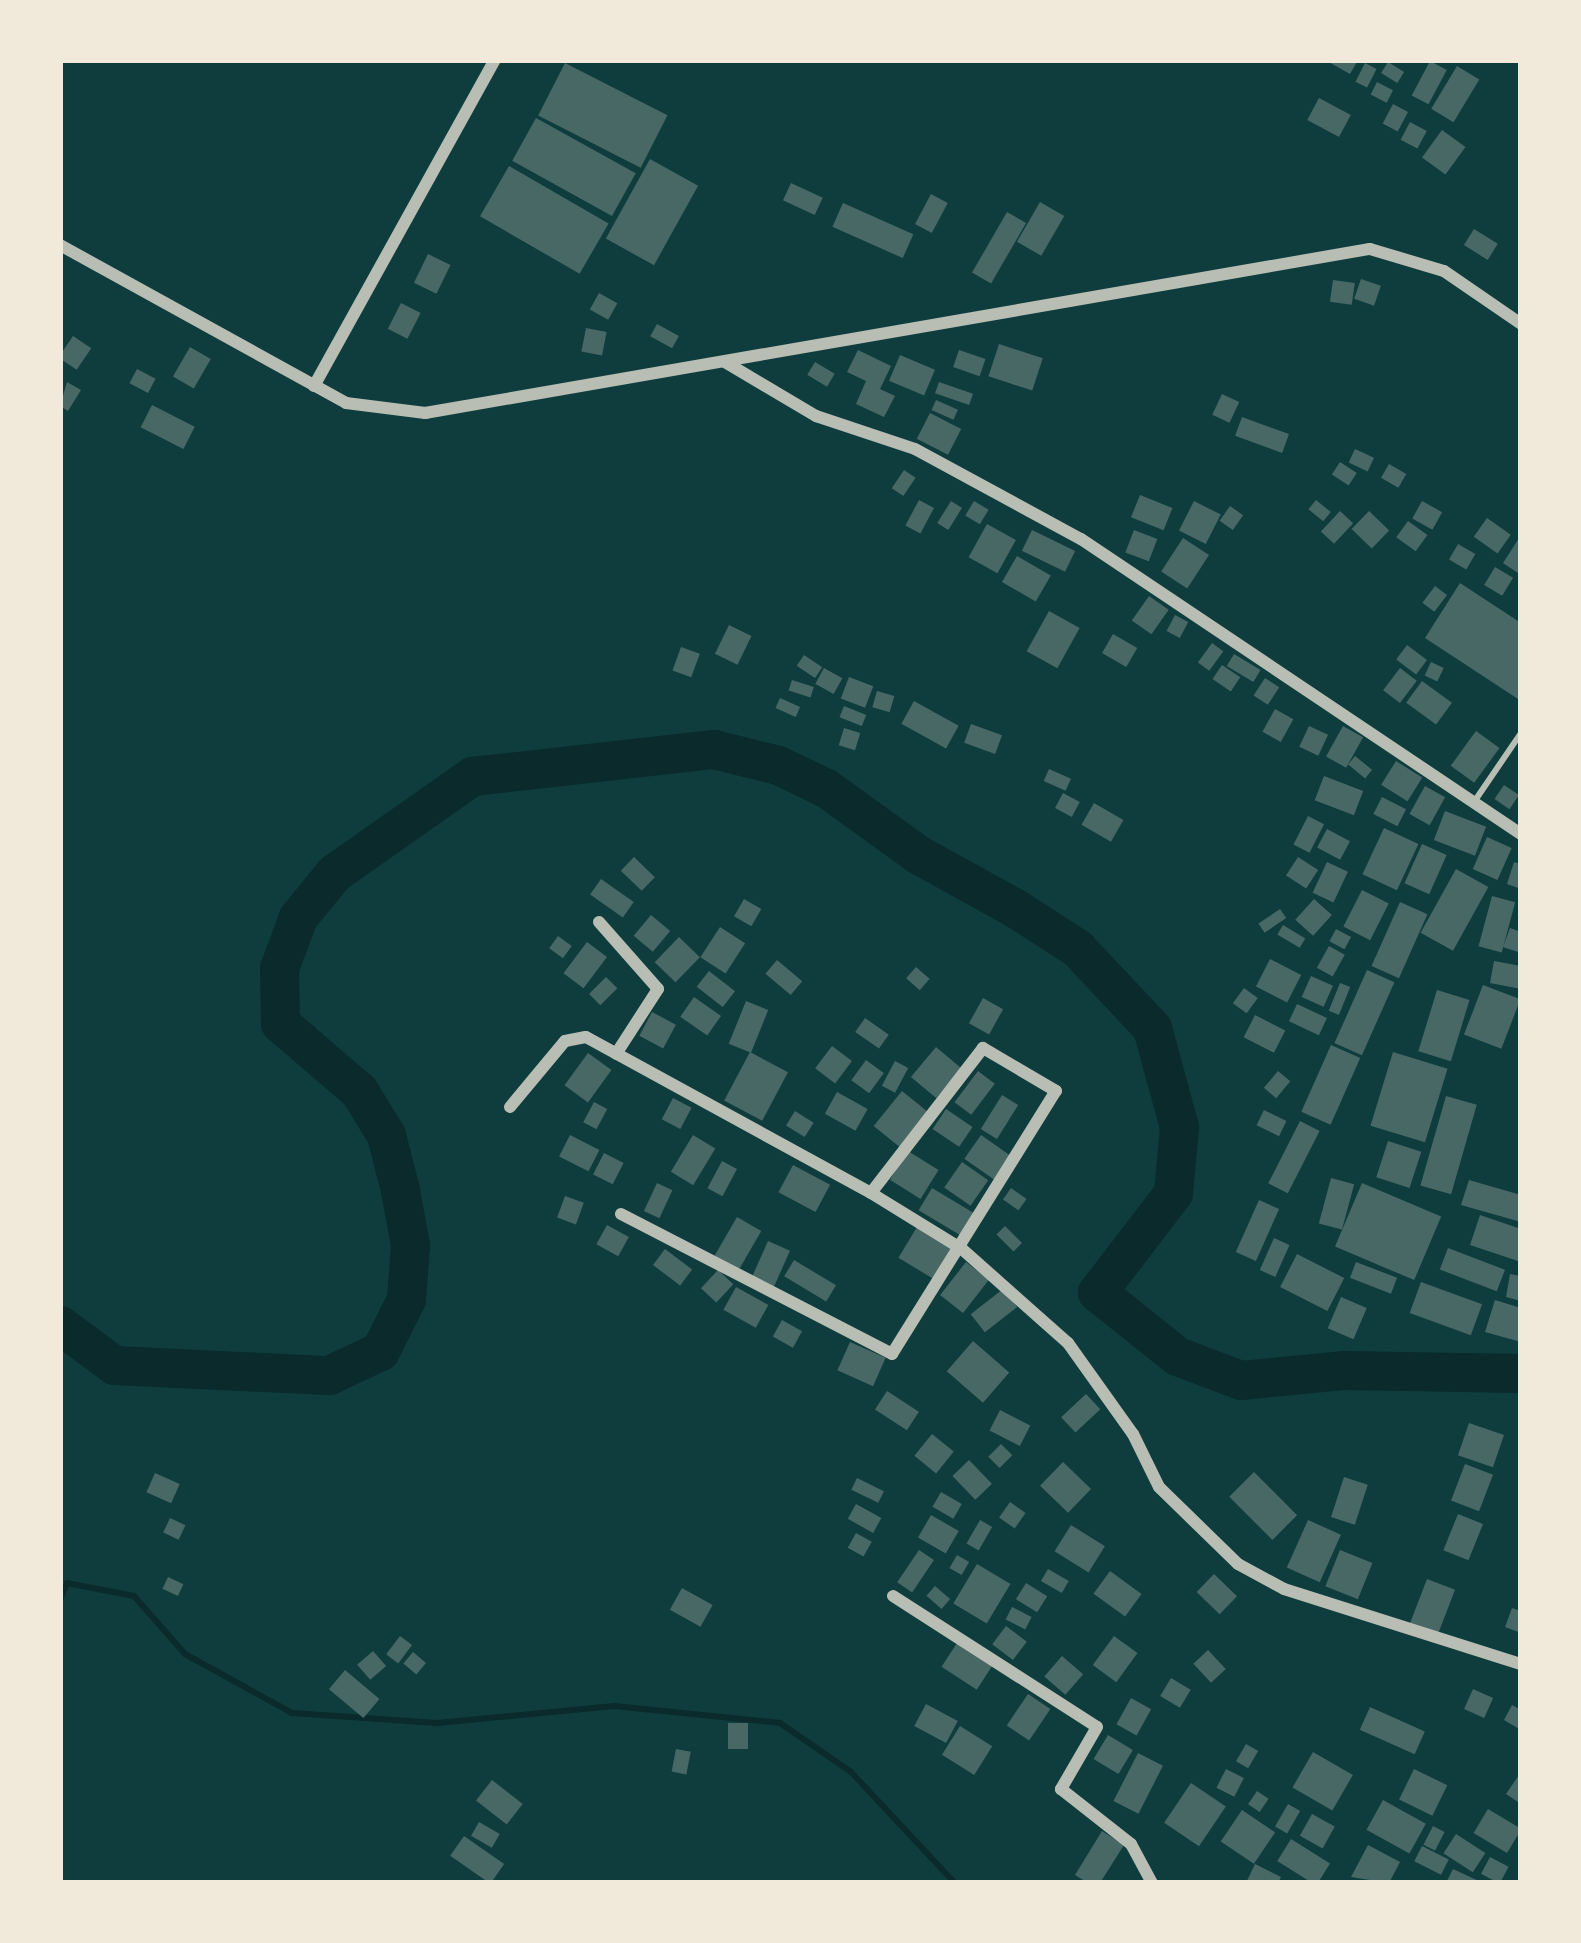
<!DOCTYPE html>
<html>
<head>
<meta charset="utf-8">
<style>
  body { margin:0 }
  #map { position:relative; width:1581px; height:1943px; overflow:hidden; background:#0f3d3e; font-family:Inter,sans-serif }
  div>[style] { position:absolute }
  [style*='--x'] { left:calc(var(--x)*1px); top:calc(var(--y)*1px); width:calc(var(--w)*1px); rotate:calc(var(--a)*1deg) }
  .stream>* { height:6px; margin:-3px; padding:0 3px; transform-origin:3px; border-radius:3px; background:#0a2a2b }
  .river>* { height:39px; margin:-19.5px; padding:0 19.5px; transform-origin:19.5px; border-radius:19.5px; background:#0a2a2b }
  .building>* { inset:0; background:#486865; transform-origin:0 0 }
  .service>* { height:6px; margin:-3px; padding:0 3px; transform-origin:3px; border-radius:3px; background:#b8beb3 }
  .minor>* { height:12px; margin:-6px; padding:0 6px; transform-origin:6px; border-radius:6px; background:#b8beb3 }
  span { translate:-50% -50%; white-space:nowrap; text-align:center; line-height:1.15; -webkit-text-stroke:9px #f1e9da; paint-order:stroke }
  .frame { position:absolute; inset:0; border:63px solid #f1e9da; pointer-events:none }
</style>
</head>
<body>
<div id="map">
  <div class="stream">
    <div style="--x:60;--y:1345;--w:16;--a:-40"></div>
    <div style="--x:60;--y:1600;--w:18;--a:-68"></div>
    <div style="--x:67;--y:1583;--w:68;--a:11"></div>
    <div style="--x:134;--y:1596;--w:77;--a:48.7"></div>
    <div style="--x:185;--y:1654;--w:122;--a:28.9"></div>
    <div style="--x:292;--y:1713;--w:146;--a:3.9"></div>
    <div style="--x:438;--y:1723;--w:177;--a:-5.5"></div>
    <div style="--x:614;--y:1706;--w:167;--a:5.8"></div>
    <div style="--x:780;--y:1723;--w:86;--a:34.6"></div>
    <div style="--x:851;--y:1772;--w:152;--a:46.9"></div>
  </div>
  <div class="river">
    <div style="--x:60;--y:1325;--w:67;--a:36.5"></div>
    <div style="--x:114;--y:1365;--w:215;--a:2.7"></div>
    <div style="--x:329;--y:1375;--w:56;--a:-25.2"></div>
    <div style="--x:380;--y:1351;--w:58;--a:-63.4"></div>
    <div style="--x:406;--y:1299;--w:54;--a:-85.8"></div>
    <div style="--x:410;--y:1245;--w:56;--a:-100.3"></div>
    <div style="--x:400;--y:1190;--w:57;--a:-104.3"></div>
    <div style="--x:386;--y:1135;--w:52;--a:-121.5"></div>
    <div style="--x:359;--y:1091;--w:104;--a:-139.3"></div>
    <div style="--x:280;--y:1023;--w:55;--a:-91"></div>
    <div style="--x:279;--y:968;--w:54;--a:-69.6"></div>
    <div style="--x:298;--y:917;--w:57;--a:-50.7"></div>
    <div style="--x:334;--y:873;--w:169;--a:-35.1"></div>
    <div style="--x:472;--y:776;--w:243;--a:-6.4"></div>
    <div style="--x:713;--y:749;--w:67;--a:13.8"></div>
    <div style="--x:778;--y:765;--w:53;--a:25.6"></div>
    <div style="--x:826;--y:788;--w:115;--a:35.8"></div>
    <div style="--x:919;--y:855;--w:110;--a:28.9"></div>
    <div style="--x:1015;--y:908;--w:74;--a:32.8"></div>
    <div style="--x:1077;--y:948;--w:110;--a:46.8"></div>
    <div style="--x:1152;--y:1028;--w:103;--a:74.7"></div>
    <div style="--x:1179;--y:1127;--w:66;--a:95.2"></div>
    <div style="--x:1173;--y:1193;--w:125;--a:127.5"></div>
    <div style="--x:1097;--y:1292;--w:102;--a:38.7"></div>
    <div style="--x:1177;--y:1356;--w:68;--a:20.6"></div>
    <div style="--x:1241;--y:1380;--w:102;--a:-5.6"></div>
    <div style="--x:1343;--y:1370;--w:178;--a:1"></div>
  </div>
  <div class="building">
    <div style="clip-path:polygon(1325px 60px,1358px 60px,1350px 74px)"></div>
    <div style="left:1430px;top:61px;width:19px;height:39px;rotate:28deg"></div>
    <div style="left:1388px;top:62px;width:19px;height:13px;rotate:32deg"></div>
    <div style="left:565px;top:63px;width:115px;height:59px;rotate:27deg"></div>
    <div style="left:1365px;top:63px;width:13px;height:21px;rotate:27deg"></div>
    <div style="left:1457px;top:66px;width:26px;height:50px;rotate:31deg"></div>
    <div style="left:1377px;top:82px;width:18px;height:14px;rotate:27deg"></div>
    <div style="left:1319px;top:98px;width:36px;height:25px;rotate:28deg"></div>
    <div style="left:1393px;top:104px;width:17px;height:22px;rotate:28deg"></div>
    <div style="left:536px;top:118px;width:114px;height:49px;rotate:29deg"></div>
    <div style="left:1410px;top:122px;width:19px;height:20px;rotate:28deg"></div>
    <div style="left:1442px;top:130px;width:29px;height:34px;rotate:36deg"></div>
    <div style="left:650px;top:159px;width:55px;height:91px;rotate:29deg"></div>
    <div style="left:509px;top:166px;width:115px;height:58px;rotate:30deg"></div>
    <div style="left:791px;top:183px;width:35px;height:19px;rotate:25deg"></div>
    <div style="left:931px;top:194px;width:19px;height:34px;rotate:28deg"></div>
    <div style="left:1040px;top:202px;width:28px;height:46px;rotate:30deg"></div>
    <div style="left:843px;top:203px;width:77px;height:26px;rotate:24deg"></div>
    <div style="left:1007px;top:212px;width:22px;height:70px;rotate:30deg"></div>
    <div style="left:1474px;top:229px;width:28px;height:19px;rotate:32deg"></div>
    <div style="left:428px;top:254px;width:25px;height:32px;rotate:26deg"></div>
    <div style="left:1361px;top:279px;width:21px;height:21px;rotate:19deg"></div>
    <div style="left:1333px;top:280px;width:22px;height:22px;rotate:8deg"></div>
    <div style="left:599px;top:293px;width:21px;height:19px;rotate:29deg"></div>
    <div style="left:401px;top:303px;width:22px;height:29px;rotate:27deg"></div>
    <div style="left:657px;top:324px;width:25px;height:14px;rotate:29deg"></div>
    <div style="left:586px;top:328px;width:21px;height:24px;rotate:11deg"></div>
    <div style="left:73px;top:336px;width:22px;height:26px;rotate:34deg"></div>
    <div style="left:999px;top:344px;width:46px;height:34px;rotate:18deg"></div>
    <div style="left:190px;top:347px;width:24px;height:34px;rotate:30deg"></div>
    <div style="clip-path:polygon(858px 350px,891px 366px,880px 389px,895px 396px,884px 417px,856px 404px,866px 381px,847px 372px)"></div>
    <div style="left:959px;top:350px;width:28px;height:18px;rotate:19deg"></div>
    <div style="left:900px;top:355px;width:38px;height:28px;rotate:23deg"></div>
    <div style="left:815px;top:362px;width:23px;height:15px;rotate:31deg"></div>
    <div style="left:137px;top:369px;width:21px;height:16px;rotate:28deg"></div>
    <div style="clip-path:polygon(67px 382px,81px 390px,68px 411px,60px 406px)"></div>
    <div style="left:939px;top:382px;width:36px;height:12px;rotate:19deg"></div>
    <div style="left:1222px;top:394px;width:19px;height:23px;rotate:25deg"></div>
    <div style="left:936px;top:400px;width:24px;height:11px;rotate:24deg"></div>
    <div style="left:152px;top:405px;width:48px;height:25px;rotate:27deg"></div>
    <div style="left:930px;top:413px;width:35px;height:29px;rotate:27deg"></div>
    <div style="left:1242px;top:417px;width:50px;height:20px;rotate:20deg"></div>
    <div style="left:1355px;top:449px;width:21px;height:15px;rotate:25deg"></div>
    <div style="left:1340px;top:462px;width:20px;height:15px;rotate:33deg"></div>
    <div style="left:1389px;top:464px;width:20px;height:16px;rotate:30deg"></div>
    <div style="left:904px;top:470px;width:14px;height:22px;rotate:34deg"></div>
    <div style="left:1140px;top:495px;width:35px;height:24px;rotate:22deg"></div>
    <div style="left:919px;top:500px;width:17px;height:29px;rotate:28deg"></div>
    <div style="left:1316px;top:500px;width:19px;height:12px;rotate:39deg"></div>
    <div style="left:951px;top:501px;width:13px;height:26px;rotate:32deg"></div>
    <div style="left:974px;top:501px;width:17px;height:17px;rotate:31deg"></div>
    <div style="left:1194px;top:501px;width:30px;height:33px;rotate:27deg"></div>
    <div style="left:1422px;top:501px;width:23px;height:20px;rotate:29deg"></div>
    <div style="left:1230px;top:506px;width:16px;height:18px;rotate:35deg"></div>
    <div style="left:1340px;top:511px;width:18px;height:28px;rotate:43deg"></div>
    <div style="left:1369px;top:511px;width:28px;height:25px;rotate:44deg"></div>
    <div style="left:1487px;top:518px;width:29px;height:23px;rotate:35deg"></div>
    <div style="left:1408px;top:521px;width:24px;height:20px;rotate:36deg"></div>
    <div style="left:987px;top:524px;width:33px;height:38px;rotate:29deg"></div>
    <div style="left:1032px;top:530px;width:48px;height:23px;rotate:26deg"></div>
    <div style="left:1134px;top:530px;width:25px;height:24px;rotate:21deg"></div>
    <div style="clip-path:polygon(1521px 535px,1521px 575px,1503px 563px)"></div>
    <div style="left:1183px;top:538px;width:31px;height:40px;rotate:33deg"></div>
    <div style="left:1458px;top:544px;width:20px;height:18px;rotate:30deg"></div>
    <div style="left:1017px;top:556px;width:39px;height:30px;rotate:30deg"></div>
    <div style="left:1495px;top:567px;width:21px;height:21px;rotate:31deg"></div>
    <div style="clip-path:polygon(1460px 583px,1521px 623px,1518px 699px,1425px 638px)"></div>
    <div style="left:1435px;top:586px;width:15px;height:21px;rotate:37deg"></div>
    <div style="left:1149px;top:596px;width:24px;height:30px;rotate:35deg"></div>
    <div style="left:1049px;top:611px;width:35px;height:46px;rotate:29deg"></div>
    <div style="left:1175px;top:615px;width:15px;height:18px;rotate:28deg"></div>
    <div style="left:729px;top:625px;width:25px;height:32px;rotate:26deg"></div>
    <div style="left:1113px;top:634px;width:28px;height:22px;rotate:30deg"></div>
    <div style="left:1212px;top:643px;width:14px;height:24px;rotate:36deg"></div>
    <div style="left:1407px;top:645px;width:25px;height:18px;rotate:37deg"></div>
    <div style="left:681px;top:647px;width:20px;height:25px;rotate:20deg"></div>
    <div style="left:1234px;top:654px;width:31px;height:14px;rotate:31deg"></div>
    <div style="left:804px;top:655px;width:22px;height:13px;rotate:34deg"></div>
    <div style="left:1431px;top:662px;width:14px;height:15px;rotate:25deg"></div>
    <div style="left:1222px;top:665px;width:22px;height:17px;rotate:34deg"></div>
    <div style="left:824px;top:668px;width:21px;height:18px;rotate:29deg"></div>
    <div style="left:1400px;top:668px;width:21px;height:28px;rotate:37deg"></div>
    <div style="left:849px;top:677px;width:26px;height:23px;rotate:21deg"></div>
    <div style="left:1265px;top:678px;width:17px;height:21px;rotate:33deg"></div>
    <div style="left:792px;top:680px;width:23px;height:11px;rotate:18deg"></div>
    <div style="left:1422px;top:681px;width:37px;height:27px;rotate:36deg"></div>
    <div style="left:877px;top:691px;width:18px;height:17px;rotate:16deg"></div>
    <div style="left:780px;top:698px;width:22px;height:11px;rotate:24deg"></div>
    <div style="left:914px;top:701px;width:51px;height:26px;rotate:29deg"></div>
    <div style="left:844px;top:706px;width:24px;height:12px;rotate:22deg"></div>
    <div style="left:1275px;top:709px;width:21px;height:26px;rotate:29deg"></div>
    <div style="left:971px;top:724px;width:33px;height:20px;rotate:20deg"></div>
    <div style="left:1309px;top:726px;width:21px;height:23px;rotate:25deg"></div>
    <div style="left:1343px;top:726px;width:23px;height:35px;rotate:29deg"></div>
    <div style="left:844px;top:728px;width:17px;height:18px;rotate:17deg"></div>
    <div style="left:1476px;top:731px;width:29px;height:43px;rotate:36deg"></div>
    <div style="left:1355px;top:756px;width:22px;height:11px;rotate:39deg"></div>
    <div style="left:1396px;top:761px;width:31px;height:28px;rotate:32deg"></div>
    <div style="left:1049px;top:769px;width:24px;height:13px;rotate:24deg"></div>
    <div style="left:1324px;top:776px;width:42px;height:26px;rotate:21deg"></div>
    <div style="left:1504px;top:785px;width:18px;height:17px;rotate:34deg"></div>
    <div style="left:1425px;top:786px;width:23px;height:32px;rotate:29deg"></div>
    <div style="left:1063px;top:793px;width:19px;height:17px;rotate:28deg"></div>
    <div style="left:1382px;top:797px;width:27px;height:19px;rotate:27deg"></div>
    <div style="left:1094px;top:803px;width:34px;height:25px;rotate:30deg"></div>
    <div style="left:1445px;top:811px;width:44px;height:31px;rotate:21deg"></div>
    <div style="left:1308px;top:816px;width:18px;height:32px;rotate:27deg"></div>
    <div style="left:1384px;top:828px;width:38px;height:51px;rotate:25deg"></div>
    <div style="left:1327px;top:829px;width:26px;height:21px;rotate:28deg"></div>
    <div style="left:1487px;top:837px;width:27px;height:35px;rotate:24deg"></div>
    <div style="left:1422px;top:844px;width:27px;height:43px;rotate:24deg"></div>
    <div style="left:634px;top:857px;width:29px;height:19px;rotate:44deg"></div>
    <div style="left:1298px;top:857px;width:24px;height:22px;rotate:33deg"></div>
    <div style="left:1327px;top:862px;width:23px;height:34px;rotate:25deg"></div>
    <div style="clip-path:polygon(1514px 862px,1521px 864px,1521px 889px,1507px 884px)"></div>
    <div style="left:1456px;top:869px;width:37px;height:73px;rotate:29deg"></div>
    <div style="left:601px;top:879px;width:40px;height:19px;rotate:35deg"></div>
    <div style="left:1362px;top:890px;width:30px;height:41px;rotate:27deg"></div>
    <div style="left:1492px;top:896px;width:24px;height:52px;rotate:15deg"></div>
    <div style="left:744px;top:899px;width:20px;height:20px;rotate:30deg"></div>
    <div style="left:1314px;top:899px;width:24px;height:28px;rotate:42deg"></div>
    <div style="left:1400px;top:902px;width:30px;height:70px;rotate:24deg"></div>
    <div style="left:1280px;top:909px;width:11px;height:26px;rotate:56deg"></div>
    <div style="left:651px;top:915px;width:25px;height:27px;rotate:40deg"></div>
    <div style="left:1283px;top:925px;width:26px;height:11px;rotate:31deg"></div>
    <div style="left:720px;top:927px;width:30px;height:36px;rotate:33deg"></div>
    <div style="clip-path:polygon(1510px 928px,1521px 932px,1521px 953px,1503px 947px)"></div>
    <div style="left:1336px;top:929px;width:17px;height:14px;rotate:28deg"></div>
    <div style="left:558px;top:936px;width:17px;height:15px;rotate:36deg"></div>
    <div style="left:679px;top:937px;width:29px;height:35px;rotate:44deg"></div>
    <div style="left:587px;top:942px;width:25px;height:39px;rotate:37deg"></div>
    <div style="left:1329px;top:946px;width:18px;height:25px;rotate:29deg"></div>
    <div style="left:1270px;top:959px;width:35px;height:31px;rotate:27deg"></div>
    <div style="left:777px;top:960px;width:33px;height:18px;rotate:40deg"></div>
    <div style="clip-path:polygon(1494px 961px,1521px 966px,1521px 989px,1490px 983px)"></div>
    <div style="left:916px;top:967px;width:18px;height:15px;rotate:41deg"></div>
    <div style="left:1367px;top:970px;width:30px;height:80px;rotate:24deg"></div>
    <div style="left:709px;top:971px;width:33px;height:20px;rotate:38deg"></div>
    <div style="left:1311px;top:976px;width:24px;height:23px;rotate:24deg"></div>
    <div style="left:606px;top:977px;width:16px;height:24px;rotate:45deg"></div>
    <div style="left:1340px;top:983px;width:11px;height:30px;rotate:22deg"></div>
    <div style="left:1483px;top:985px;width:40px;height:53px;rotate:21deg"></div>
    <div style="left:1244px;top:988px;width:17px;height:19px;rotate:36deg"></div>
    <div style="left:1437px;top:990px;width:34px;height:64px;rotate:17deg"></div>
    <div style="left:694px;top:997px;width:33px;height:24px;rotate:35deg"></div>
    <div style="left:983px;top:998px;width:23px;height:29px;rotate:29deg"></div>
    <div style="left:746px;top:1001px;width:24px;height:46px;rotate:22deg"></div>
    <div style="left:1297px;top:1004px;width:33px;height:19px;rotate:25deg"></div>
    <div style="left:652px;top:1012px;width:27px;height:27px;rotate:28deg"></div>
    <div style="left:1255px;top:1015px;width:34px;height:25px;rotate:27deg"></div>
    <div style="left:865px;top:1018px;width:29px;height:17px;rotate:35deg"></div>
    <div style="left:1331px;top:1045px;width:32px;height:73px;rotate:24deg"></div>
    <div style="left:832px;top:1046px;width:25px;height:28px;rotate:37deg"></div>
    <div style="left:936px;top:1047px;width:33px;height:39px;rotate:40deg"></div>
    <div style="left:750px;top:1052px;width:43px;height:55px;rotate:28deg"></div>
    <div style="left:1393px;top:1052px;width:57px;height:77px;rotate:17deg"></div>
    <div style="left:588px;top:1053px;width:29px;height:40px;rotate:36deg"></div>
    <div style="left:866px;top:1060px;width:22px;height:25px;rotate:36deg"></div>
    <div style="left:895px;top:1061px;width:15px;height:28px;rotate:28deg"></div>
    <div style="left:978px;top:1071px;width:21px;height:39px;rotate:37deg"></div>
    <div style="left:1278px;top:1071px;width:16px;height:22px;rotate:40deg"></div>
    <div style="left:902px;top:1091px;width:35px;height:45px;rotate:39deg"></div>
    <div style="left:837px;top:1092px;width:35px;height:25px;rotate:29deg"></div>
    <div style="left:1002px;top:1095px;width:19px;height:40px;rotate:32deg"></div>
    <div style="left:1446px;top:1096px;width:32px;height:93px;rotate:16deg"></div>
    <div style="left:673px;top:1098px;width:21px;height:24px;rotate:28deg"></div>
    <div style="left:594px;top:1102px;width:15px;height:23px;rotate:28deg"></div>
    <div style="left:946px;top:1109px;width:32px;height:24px;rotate:34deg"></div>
    <div style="left:1264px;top:1110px;width:25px;height:17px;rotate:26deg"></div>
    <div style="left:795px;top:1111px;width:22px;height:17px;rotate:32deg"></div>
    <div style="left:1300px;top:1121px;width:22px;height:70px;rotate:27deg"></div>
    <div style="left:570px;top:1135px;width:33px;height:24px;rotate:27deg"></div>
    <div style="left:693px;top:1135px;width:26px;height:43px;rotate:31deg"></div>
    <div style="left:981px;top:1135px;width:40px;height:29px;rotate:35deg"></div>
    <div style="left:1388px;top:1141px;width:35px;height:38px;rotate:18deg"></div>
    <div style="left:908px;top:1151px;width:36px;height:34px;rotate:32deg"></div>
    <div style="left:604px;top:1153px;width:22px;height:24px;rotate:27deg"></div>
    <div style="left:722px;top:1161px;width:17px;height:31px;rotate:28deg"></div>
    <div style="left:962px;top:1162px;width:32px;height:31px;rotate:35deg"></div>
    <div style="left:793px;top:1165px;width:42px;height:31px;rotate:28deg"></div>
    <div style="left:1331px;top:1178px;width:24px;height:47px;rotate:15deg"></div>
    <div style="clip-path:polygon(1469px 1180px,1521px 1195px,1521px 1222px,1461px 1205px)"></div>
    <div style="left:657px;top:1183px;width:17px;height:31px;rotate:25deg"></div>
    <div style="left:1362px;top:1183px;width:86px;height:69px;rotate:23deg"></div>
    <div style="left:932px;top:1188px;width:55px;height:26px;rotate:31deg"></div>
    <div style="left:1011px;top:1188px;width:19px;height:14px;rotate:35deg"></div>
    <div style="left:565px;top:1196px;width:20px;height:23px;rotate:20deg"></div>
    <div style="left:1259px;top:1200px;width:22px;height:57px;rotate:24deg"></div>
    <div style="clip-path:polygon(1480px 1215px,1521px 1229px,1521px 1262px,1470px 1245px)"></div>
    <div style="left:737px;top:1217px;width:28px;height:48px;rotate:30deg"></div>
    <div style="left:607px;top:1225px;width:25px;height:22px;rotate:29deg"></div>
    <div style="left:1005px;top:1226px;width:24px;height:12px;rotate:45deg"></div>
    <div style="left:917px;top:1227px;width:43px;height:36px;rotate:31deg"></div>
    <div style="left:1274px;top:1238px;width:17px;height:35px;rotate:24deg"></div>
    <div style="left:768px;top:1241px;width:24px;height:42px;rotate:24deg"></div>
    <div style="left:1448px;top:1248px;width:61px;height:23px;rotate:21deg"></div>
    <div style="left:665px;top:1249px;width:34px;height:20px;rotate:37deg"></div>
    <div style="left:1297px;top:1254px;width:53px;height:37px;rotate:27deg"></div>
    <div style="left:794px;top:1260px;width:49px;height:19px;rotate:31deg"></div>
    <div style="left:966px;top:1262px;width:29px;height:42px;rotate:38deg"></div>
    <div style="left:1356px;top:1262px;width:44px;height:17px;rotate:21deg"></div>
    <div style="left:718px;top:1270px;width:21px;height:25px;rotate:43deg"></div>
    <div style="clip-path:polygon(1510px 1274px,1521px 1276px,1521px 1301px,1506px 1297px)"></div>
    <div style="left:1421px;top:1282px;width:65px;height:33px;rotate:20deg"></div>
    <div style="left:736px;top:1287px;width:37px;height:26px;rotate:29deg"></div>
    <div style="left:1003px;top:1289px;width:23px;height:41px;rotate:52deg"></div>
    <div style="left:1341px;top:1297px;width:28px;height:34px;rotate:23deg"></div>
    <div style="clip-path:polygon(1495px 1300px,1521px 1308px,1521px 1342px,1485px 1332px)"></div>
    <div style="left:782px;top:1320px;width:23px;height:19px;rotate:29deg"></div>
    <div style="left:973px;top:1341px;width:48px;height:40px;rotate:41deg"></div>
    <div style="left:850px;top:1342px;width:39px;height:31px;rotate:24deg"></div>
    <div style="left:887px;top:1391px;width:38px;height:22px;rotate:33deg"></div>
    <div style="left:1086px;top:1394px;width:21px;height:34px;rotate:47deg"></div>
    <div style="left:1000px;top:1410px;width:34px;height:23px;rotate:27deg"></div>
    <div style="left:1469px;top:1423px;width:37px;height:34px;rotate:19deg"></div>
    <div style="left:932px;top:1434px;width:28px;height:28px;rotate:39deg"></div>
    <div style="left:1001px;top:1444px;width:16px;height:18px;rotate:45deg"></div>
    <div style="left:969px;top:1460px;width:33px;height:23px;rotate:46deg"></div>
    <div style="left:1063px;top:1462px;width:39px;height:33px;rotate:44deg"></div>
    <div style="left:1465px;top:1464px;width:30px;height:39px;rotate:21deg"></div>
    <div style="left:1254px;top:1472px;width:61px;height:35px;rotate:45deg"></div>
    <div style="left:155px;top:1473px;width:27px;height:21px;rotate:24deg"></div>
    <div style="left:1344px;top:1477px;width:25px;height:42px;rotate:18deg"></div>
    <div style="left:857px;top:1478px;width:30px;height:13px;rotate:26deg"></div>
    <div style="left:941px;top:1492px;width:24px;height:17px;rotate:30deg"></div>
    <div style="left:1010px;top:1502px;width:19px;height:19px;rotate:35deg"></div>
    <div style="left:856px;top:1504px;width:29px;height:17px;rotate:29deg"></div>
    <div style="left:1458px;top:1514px;width:27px;height:39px;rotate:22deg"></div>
    <div style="left:931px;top:1515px;width:32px;height:26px;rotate:30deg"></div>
    <div style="left:170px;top:1518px;width:17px;height:16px;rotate:25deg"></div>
    <div style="left:980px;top:1520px;width:14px;height:27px;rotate:30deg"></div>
    <div style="left:1308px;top:1520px;width:36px;height:52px;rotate:24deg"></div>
    <div style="left:1071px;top:1525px;width:40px;height:31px;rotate:32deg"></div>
    <div style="left:856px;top:1533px;width:18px;height:17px;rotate:29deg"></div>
    <div style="left:919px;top:1550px;width:18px;height:39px;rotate:34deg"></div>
    <div style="left:1340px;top:1550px;width:35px;height:39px;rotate:22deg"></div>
    <div style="left:957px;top:1555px;width:14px;height:15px;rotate:30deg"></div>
    <div style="left:977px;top:1564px;width:39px;height:46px;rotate:31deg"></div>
    <div style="left:1048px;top:1569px;width:24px;height:14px;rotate:30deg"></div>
    <div style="left:1110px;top:1571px;width:39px;height:28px;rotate:36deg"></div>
    <div style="left:1214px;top:1574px;width:32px;height:25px;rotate:44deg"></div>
    <div style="left:168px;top:1577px;width:17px;height:13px;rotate:25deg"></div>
    <div style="left:1427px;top:1579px;width:30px;height:48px;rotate:21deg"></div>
    <div style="left:1026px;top:1583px;width:25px;height:19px;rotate:32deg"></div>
    <div style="left:935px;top:1586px;width:20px;height:13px;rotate:41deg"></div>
    <div style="left:682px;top:1588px;width:35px;height:25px;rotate:29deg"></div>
    <div style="left:1012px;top:1607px;width:22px;height:14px;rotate:27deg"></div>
    <div style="clip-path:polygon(1512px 1608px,1521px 1611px,1521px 1633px,1505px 1627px)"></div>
    <div style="left:1006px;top:1626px;width:26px;height:23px;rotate:37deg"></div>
    <div style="left:400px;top:1636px;width:15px;height:23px;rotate:37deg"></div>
    <div style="left:1114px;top:1636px;width:29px;height:36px;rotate:36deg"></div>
    <div style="left:959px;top:1640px;width:42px;height:32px;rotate:33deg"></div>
    <div style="left:1208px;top:1650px;width:26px;height:20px;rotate:47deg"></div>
    <div style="left:373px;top:1651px;width:20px;height:21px;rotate:49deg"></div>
    <div style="left:413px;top:1652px;width:17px;height:15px;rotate:40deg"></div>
    <div style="left:1062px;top:1656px;width:28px;height:27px;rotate:41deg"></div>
    <div style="left:345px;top:1670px;width:45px;height:25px;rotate:40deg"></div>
    <div style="left:1171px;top:1678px;width:23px;height:21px;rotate:31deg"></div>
    <div style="left:1473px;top:1689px;width:22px;height:22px;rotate:24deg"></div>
    <div style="left:1028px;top:1694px;width:27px;height:38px;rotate:34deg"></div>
    <div style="left:1131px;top:1698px;width:23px;height:30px;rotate:29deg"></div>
    <div style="left:926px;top:1704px;width:36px;height:25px;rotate:28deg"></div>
    <div style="clip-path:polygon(1512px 1705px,1521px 1710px,1521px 1730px,1504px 1720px)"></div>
    <div style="left:1370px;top:1707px;width:60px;height:25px;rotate:24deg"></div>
    <div style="left:748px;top:1723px;width:26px;height:20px;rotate:90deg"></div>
    <div style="left:960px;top:1726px;width:38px;height:34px;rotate:32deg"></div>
    <div style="left:1108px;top:1735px;width:29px;height:28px;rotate:31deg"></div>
    <div style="left:1246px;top:1744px;width:14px;height:20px;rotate:30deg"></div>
    <div style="left:676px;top:1749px;width:15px;height:23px;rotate:11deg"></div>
    <div style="left:1313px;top:1752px;width:46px;height:41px;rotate:30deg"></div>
    <div style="left:1138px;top:1753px;width:28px;height:54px;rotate:27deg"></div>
    <div style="left:1226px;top:1769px;width:20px;height:21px;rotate:27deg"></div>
    <div style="left:1414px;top:1769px;width:37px;height:34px;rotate:26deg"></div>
    <div style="clip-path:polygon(1521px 1772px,1521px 1804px,1506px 1794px)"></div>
    <div style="left:492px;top:1780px;width:39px;height:26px;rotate:38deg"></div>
    <div style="left:1191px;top:1783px;width:42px;height:48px;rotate:34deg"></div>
    <div style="left:1257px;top:1791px;width:14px;height:16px;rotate:34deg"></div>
    <div style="left:1383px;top:1800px;width:49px;height:34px;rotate:29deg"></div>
    <div style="left:1288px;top:1804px;width:14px;height:26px;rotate:30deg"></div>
    <div style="left:1488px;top:1809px;width:39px;height:28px;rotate:31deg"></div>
    <div style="left:1242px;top:1810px;width:40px;height:38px;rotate:34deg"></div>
    <div style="left:1312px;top:1814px;width:26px;height:25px;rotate:29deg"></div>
    <div style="left:479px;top:1822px;width:24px;height:16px;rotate:30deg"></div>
    <div style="left:1433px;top:1826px;width:13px;height:21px;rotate:27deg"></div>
    <div style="clip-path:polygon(1102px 1831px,1124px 1845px,1100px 1883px,1088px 1883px,1075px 1875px)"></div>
    <div style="left:1456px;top:1834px;width:35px;height:23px;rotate:33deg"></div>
    <div style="left:464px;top:1836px;width:49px;height:24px;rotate:35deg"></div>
    <div style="left:1291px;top:1839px;width:46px;height:26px;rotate:32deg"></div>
    <div style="clip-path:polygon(1368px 1845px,1400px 1862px,1389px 1883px,1351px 1877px)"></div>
    <div style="left:1422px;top:1846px;width:30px;height:17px;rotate:27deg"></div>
    <div style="left:1490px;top:1857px;width:21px;height:19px;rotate:28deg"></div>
    <div style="clip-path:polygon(1255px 1864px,1281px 1877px,1278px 1883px,1246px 1883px)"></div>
    <div style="clip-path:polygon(1453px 1869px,1483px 1883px,1446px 1883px)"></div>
  </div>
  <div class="service">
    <div style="--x:1474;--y:802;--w:83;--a:-55.7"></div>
  </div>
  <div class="minor">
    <div style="--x:60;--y:245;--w:327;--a:28.9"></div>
    <div style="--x:346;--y:403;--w:80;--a:7.2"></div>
    <div style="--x:425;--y:413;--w:959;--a:-9.85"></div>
    <div style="--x:1370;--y:249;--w:77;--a:16.6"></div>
    <div style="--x:1444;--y:271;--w:93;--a:34.5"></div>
    <div style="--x:725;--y:362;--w:106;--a:30.7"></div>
    <div style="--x:816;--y:416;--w:104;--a:18.4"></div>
    <div style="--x:915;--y:449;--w:189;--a:28.5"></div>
    <div style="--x:1081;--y:539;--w:530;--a:33.84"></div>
    <div style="--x:314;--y:386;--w:373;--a:-61"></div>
    <div style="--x:599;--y:922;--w:89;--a:48.6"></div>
    <div style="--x:658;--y:989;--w:77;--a:122.9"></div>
    <div style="--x:510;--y:1107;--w:86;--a:-50.2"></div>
    <div style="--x:565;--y:1041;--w:21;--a:-11"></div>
    <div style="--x:586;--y:1037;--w:325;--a:28.7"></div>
    <div style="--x:871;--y:1193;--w:107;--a:31.6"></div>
    <div style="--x:962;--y:1249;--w:142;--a:41.6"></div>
    <div style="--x:1068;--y:1343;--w:112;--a:54.5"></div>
    <div style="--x:1133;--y:1434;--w:59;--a:63.9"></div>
    <div style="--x:1159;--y:1487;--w:110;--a:44.3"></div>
    <div style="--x:1238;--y:1564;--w:52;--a:28.5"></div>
    <div style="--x:1284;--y:1589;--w:249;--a:17.6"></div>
    <div style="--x:621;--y:1214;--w:305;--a:27.3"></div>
    <div style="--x:892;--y:1354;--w:310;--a:-58.1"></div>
    <div style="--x:1056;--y:1091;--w:85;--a:-149.5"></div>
    <div style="--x:983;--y:1048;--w:183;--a:127.7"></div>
    <div style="--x:893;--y:1596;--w:242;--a:32.7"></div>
    <div style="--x:1097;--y:1727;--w:72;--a:120.1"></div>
    <div style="--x:1061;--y:1789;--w:89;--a:38.2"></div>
    <div style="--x:1131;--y:1844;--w:44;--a:61.7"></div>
  </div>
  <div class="frame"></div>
</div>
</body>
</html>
